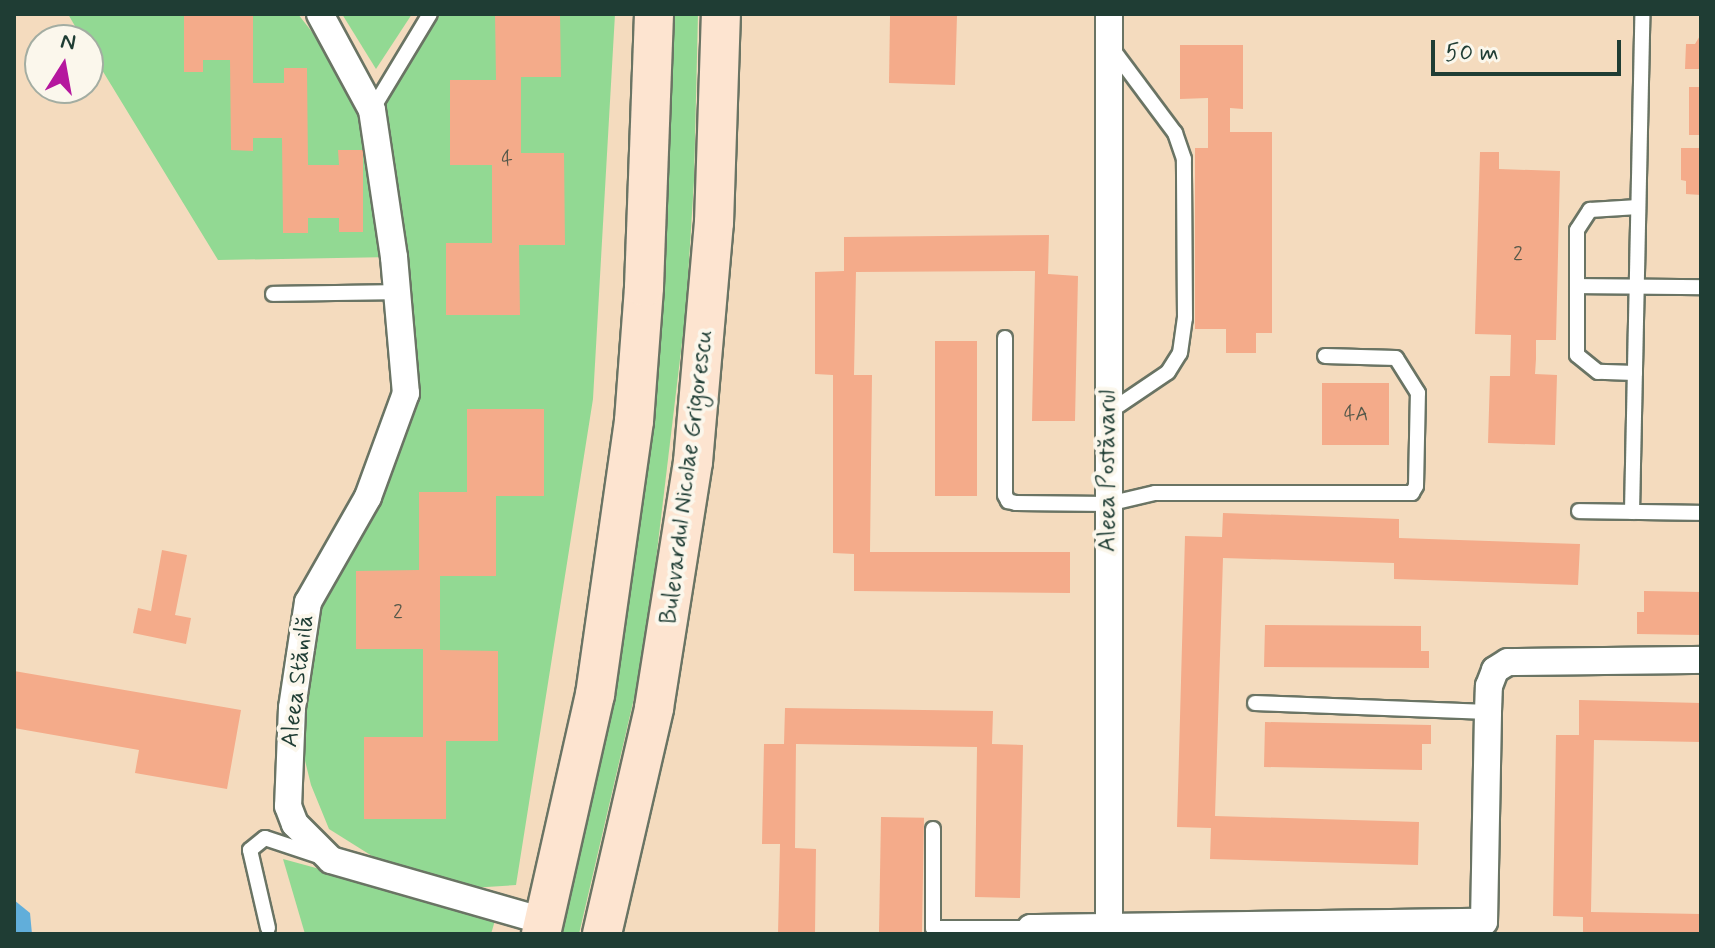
<!DOCTYPE html>
<html>
<head>
<meta charset="utf-8">
<style>
  body { margin:0 }
  #map { position:relative; width:1715px; height:948px; overflow:hidden; background:#f4dbbe; font-family:Mynerve,sans-serif }
  div>[style] { position:absolute }
  [style*='--x'] { left:calc(var(--x)*1px); top:calc(var(--y)*1px); width:calc(var(--w)*1px); rotate:calc(var(--a)*1deg) }
  .green>* { inset:0; background:#92d993 }
  .water>* { inset:0; background:#61aeda }
  .building>* { inset:0; background:#f4ab8a; transform-origin:0 0 }
  .roads { filter:drop-shadow(2px 0 #6a7464) drop-shadow(-2px 0 #6a7464) drop-shadow(0 2px #6a7464) drop-shadow(0 -2px #6a7464) }
  .lane>* { height:14px; margin:-7px; padding:0 7px; transform-origin:7px; border-radius:7px; background:#fff }
  .street>* { height:26px; margin:-13px; padding:0 13px; transform-origin:13px; border-radius:13px; background:#fff }
  .secondary>* { height:38px; margin:-19px; padding:0 19px; transform-origin:19px; border-radius:19px; background:#fde4d0 }
  span { translate:-50% -50%; white-space:nowrap; text-align:center; line-height:1.15; -webkit-text-stroke:8px #fbf7ec; paint-order:stroke }
  .number-label { font-size:20px; color:#54584a }
  .number-label span { -webkit-text-stroke-width:0 }
  .street-label { font-size:24px; color:#1f3d34 }
  .frame { position:absolute; inset:0; border:16px solid #1f3d34; pointer-events:none }
  .north { position:absolute; left:24px; top:24px; width:80px; height:80px; box-sizing:border-box; background:#fbf7ec; border:2px solid #a3ada2; border-radius:50%; rotate:11deg; font-size:22px; font-weight:700; line-height:32px; text-align:center; color:#1f3d34 }
  .north::after { content:''; display:block; margin:auto; width:28px; height:36px; background:#b5179e; clip-path:polygon(50% 0,100% 100%,50% 72%,0 100%) }
  .scale { position:absolute; left:1431px; top:40px; width:190px; height:36px; box-sizing:border-box; border:4px solid #1f3d34; border-top:0; padding-left:10px; font-size:24px; line-height:28px; white-space:nowrap; color:#1f3d34; -webkit-text-stroke:6px #fbf7ec; paint-order:stroke }
</style>
</head>
<body>
<div id="map">
  <div class="green">
    <div style="clip-path:polygon(68px 14px,298px 14px,372px 109px,430px 14px,615px 14px,593px 399px,516px 885px,471px 888px,380px 861px,329px 829px,311px 785px,292px 708px,304px 624px,401px 412px,393px 257px,218px 260px,88px 47px,88px 40px,83px 40px)"></div>
    <div style="clip-path:polygon(342px 14px,412px 14px,376px 69px)"></div>
    <div style="clip-path:polygon(670px 14px,698px 14px,694px 181px,686px 309px,655px 568px,635px 694px,579px 934px,548px 934px)"></div>
    <div style="clip-path:polygon(283px 859px,496px 917px,491px 934px,305px 934px)"></div>
  </div>
  <div class="water">
    <div style="clip-path:polygon(14px 900px,30px 913px,32px 934px,14px 934px)"></div>
  </div>
  <div class="building">
    <div style="clip-path:polygon(184px 14px,253px 14px,253px 83px,284px 83px,284px 68px,307px 68px,308px 165px,339px 165px,338px 150px,363px 150px,363px 232px,339px 232px,339px 218px,308px 218px,308px 233px,283px 233px,282px 138px,253px 138px,253px 151px,231px 150px,230px 60px,203px 60px,203px 72px,184px 72px)"></div>
    <div style="clip-path:polygon(495px 14px,560px 14px,561px 77px,521px 77px,521px 153px,564px 153px,565px 245px,519px 245px,520px 315px,446px 315px,446px 243px,492px 243px,492px 165px,450px 165px,450px 80px,496px 80px)"></div>
    <div style="clip-path:polygon(910px 14px,957px 15px,955px 85px,889px 83px,890px 16px)"></div>
    <div style="clip-path:polygon(1701px 34px,1701px 69px,1685px 69px,1686px 44px,1695px 44px)"></div>
    <div style="clip-path:polygon(1180px 45px,1243px 45px,1243px 109px,1230px 108px,1230px 132px,1272px 132px,1272px 333px,1256px 333px,1256px 353px,1226px 353px,1226px 329px,1195px 329px,1195px 148px,1208px 148px,1208px 98px,1180px 99px)"></div>
    <div style="left:1689px;top:87px;width:12px;height:48px"></div>
    <div style="clip-path:polygon(1681px 148px,1701px 148px,1701px 195px,1686px 194px,1686px 181px,1681px 180px)"></div>
    <div style="clip-path:polygon(1480px 152px,1499px 152px,1499px 169px,1560px 171px,1556px 340px,1536px 340px,1536px 359px,1535px 374px,1557px 375px,1555px 445px,1488px 443px,1490px 376px,1510px 376px,1511px 335px,1475px 334px)"></div>
    <div style="clip-path:polygon(1049px 235px,1048px 274px,1078px 276px,1075px 421px,1032px 421px,1035px 271px,856px 272px,854px 375px,872px 375px,870px 552px,1070px 552px,1070px 593px,854px 591px,854px 554px,833px 553px,833px 375px,815px 374px,815px 272px,844px 271px,844px 237px)"></div>
    <div style="left:977px;top:341px;width:155px;height:42px;rotate:90deg"></div>
    <div style="left:1322px;top:383px;width:67px;height:62px"></div>
    <div style="clip-path:polygon(467px 409px,544px 409px,544px 496px,496px 496px,496px 576px,440px 576px,440px 650px,498px 651px,498px 741px,446px 741px,446px 819px,364px 819px,364px 737px,423px 737px,423px 649px,356px 649px,356px 571px,419px 570px,419px 492px,467px 492px)"></div>
    <div style="clip-path:polygon(1223px 513px,1399px 519px,1399px 538px,1580px 544px,1578px 585px,1394px 579px,1394px 563px,1223px 558px,1215px 816px,1419px 822px,1418px 865px,1210px 859px,1211px 828px,1177px 827px,1185px 536px,1222px 537px)"></div>
    <div style="clip-path:polygon(162px 550px,187px 555px,175px 615px,191px 618px,186px 644px,133px 633px,138px 608px,151px 611px)"></div>
    <div style="clip-path:polygon(1644px 591px,1701px 592px,1701px 635px,1637px 634px,1637px 612px,1644px 612px)"></div>
    <div style="clip-path:polygon(1265px 625px,1421px 626px,1421px 651px,1429px 651px,1429px 668px,1264px 667px)"></div>
    <div style="clip-path:polygon(14px 671px,241px 710px,227px 789px,135px 773px,139px 750px,14px 728px)"></div>
    <div style="clip-path:polygon(1579px 700px,1701px 703px,1701px 742px,1594px 740px,1591px 912px,1701px 914px,1701px 934px,1583px 934px,1583px 917px,1553px 916px,1556px 735px,1579px 735px)"></div>
    <div style="clip-path:polygon(785px 708px,993px 711px,992px 744px,1023px 745px,1020px 898px,975px 897px,977px 747px,796px 744px,795px 848px,816px 849px,815px 934px,778px 934px,780px 844px,762px 844px,764px 744px,784px 744px)"></div>
    <div style="clip-path:polygon(1265px 722px,1431px 725px,1431px 744px,1422px 744px,1422px 770px,1264px 767px)"></div>
    <div style="left:881px;top:817px;width:43px;height:117px;rotate:1deg"></div>
  </div>
  <div class="roads">
    <div class="lane">
      <div style="--x:372;--y:110;--w:112;--a:-58.9"></div>
      <div style="--x:1577;--y:286;--w:124;--a:0.5"></div>
      <div style="--x:273;--y:294;--w:125;--a:-0.9"></div>
      <div style="--x:1005;--y:338;--w:157;--a:90"></div>
      <div style="--x:1005;--y:495;--w:7;--a:63"></div>
      <div style="--x:1008;--y:501;--w:8;--a:14"></div>
      <div style="--x:1016;--y:503;--w:92;--a:0.6"></div>
      <div style="--x:1108;--y:504;--w:48;--a:-13.2"></div>
      <div style="--x:1155;--y:493;--w:257;--a:0"></div>
      <div style="--x:1412;--y:493;--w:8;--a:-60"></div>
      <div style="--x:1416;--y:486;--w:93;--a:-88.8"></div>
      <div style="--x:1418;--y:393;--w:41;--a:-122.2"></div>
      <div style="--x:1396;--y:358;--w:71;--a:-178.4"></div>
      <div style="--x:1635;--y:373;--w:37;--a:-178"></div>
      <div style="--x:1598;--y:372;--w:27;--a:-141"></div>
      <div style="--x:1577;--y:355;--w:125;--a:-90"></div>
      <div style="--x:1577;--y:230;--w:24;--a:-57"></div>
      <div style="--x:1590;--y:210;--w:48;--a:-3.6"></div>
      <div style="--x:1109;--y:412;--w:71;--a:-34.1"></div>
      <div style="--x:1168;--y:372;--w:22;--a:-58"></div>
      <div style="--x:1180;--y:353;--w:35;--a:-82"></div>
      <div style="--x:1185;--y:318;--w:159;--a:-90.4"></div>
      <div style="--x:1184;--y:159;--w:28;--a:-109"></div>
      <div style="--x:1175;--y:133;--w:107;--a:-126.7"></div>
      <div style="--x:1579;--y:511;--w:122;--a:0.9"></div>
      <div style="--x:1632;--y:512;--w:498;--a:-88.8"></div>
      <div style="--x:1255;--y:703;--w:233;--a:2.2"></div>
      <div style="--x:933;--y:829;--w:99;--a:90"></div>
      <div style="--x:933;--y:928;--w:98;--a:0"></div>
      <div style="--x:268;--y:928;--w:80;--a:-103"></div>
      <div style="--x:250;--y:850;--w:19;--a:-39"></div>
      <div style="--x:265;--y:838;--w:57;--a:18.4"></div>
    </div>
    <div class="street">
      <div style="--x:320;--y:14;--w:109;--a:61.6"></div>
      <div style="--x:372;--y:110;--w:149;--a:81.5"></div>
      <div style="--x:394;--y:257;--w:137;--a:85"></div>
      <div style="--x:406;--y:393;--w:111;--a:110.1"></div>
      <div style="--x:368;--y:497;--w:121;--a:119.7"></div>
      <div style="--x:308;--y:602;--w:107;--a:98.6"></div>
      <div style="--x:292;--y:708;--w:98;--a:92.3"></div>
      <div style="--x:288;--y:806;--w:19;--a:69"></div>
      <div style="--x:295;--y:824;--w:51;--a:45"></div>
      <div style="--x:331;--y:860;--w:222;--a:16"></div>
      <div style="--x:1109;--y:14;--w:914;--a:90"></div>
      <div style="--x:1031;--y:934;--w:6;--a:-90"></div>
      <div style="--x:1031;--y:928;--w:453;--a:-0.8"></div>
      <div style="--x:1484;--y:922;--w:210;--a:-88.9"></div>
      <div style="--x:1488;--y:712;--w:26;--a:-88"></div>
      <div style="--x:1489;--y:686;--w:17;--a:-69"></div>
      <div style="--x:1495;--y:670;--w:15;--a:-32"></div>
      <div style="--x:1508;--y:662;--w:193;--a:-0.6"></div>
    </div>
    <div class="secondary">
      <div style="--x:541;--y:934;--w:245;--a:-77.3"></div>
      <div style="--x:595;--y:695;--w:277;--a:-81.9"></div>
      <div style="--x:634;--y:421;--w:134;--a:-85.7"></div>
      <div style="--x:644;--y:287;--w:273;--a:-87.9"></div>
      <div style="--x:602;--y:934;--w:232;--a:-77"></div>
      <div style="--x:654;--y:708;--w:249;--a:-81"></div>
      <div style="--x:693;--y:462;--w:240;--a:-85"></div>
      <div style="--x:714;--y:223;--w:209;--a:-88.1"></div>
    </div>
  </div>
  <div class="number-label">
    <span style="left:507px;top:159px">4</span>
    <span style="left:1518px;top:254px">2</span>
    <span style="left:1356px;top:414px">4A</span>
    <span style="left:398px;top:612px">2</span>
  </div>
  <div class="street-label">
    <span style="left:1108px;top:471px;rotate:-90deg">Aleea Postăvarul</span>
    <span style="left:687px;top:477px;rotate:-83deg">Bulevardul Nicolae Grigorescu</span>
    <span style="left:298px;top:681px;rotate:-83deg">Aleea Stănilă</span>
  </div>
  <div class="frame"></div>
  <div class="north">N</div>
  <div class="scale">50 m</div>
</div>
</body>
</html>
